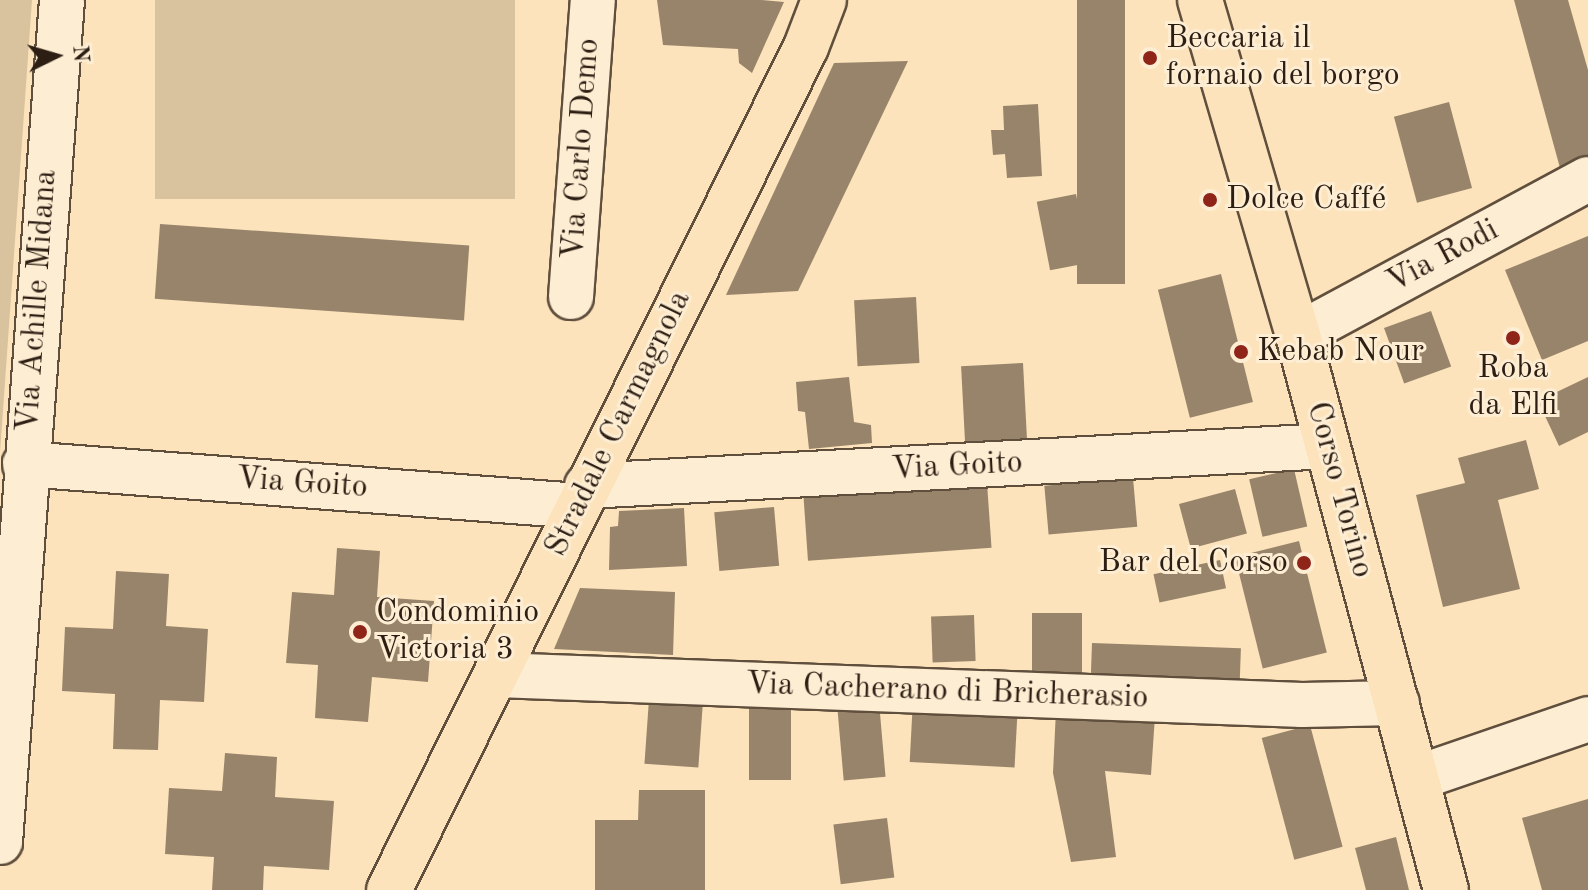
<!DOCTYPE html>
<html>
<head>
<meta charset="utf-8">
<style>
  body { margin:0 }
  #map { position:relative; width:1588px; height:890px; overflow:hidden; background:#fce3bb; font-family:"Old Standard TT",serif }
  div>[style] { position:absolute }
  [style*='--x'] { left:calc(var(--x)*1px); top:calc(var(--y)*1px); width:calc(var(--w)*1px); rotate:calc(var(--a)*1deg) }
  .green>* { inset:0; background:#d9c29e; transform-origin:0 0 }
  .building>* { inset:0; background:#98846a; transform-origin:0 0 }
  .roads { filter:drop-shadow(2px 0 #604f3d) drop-shadow(-2px 0 #604f3d) drop-shadow(0 2px #604f3d) drop-shadow(0 -2px #604f3d) }
  .minor>* { height:44px; margin:-22px; padding:0 22px; transform-origin:22px; border-radius:22px; background:#fdedd3 }
  .major>* { height:44px; margin:-22px; padding:0 22px; transform-origin:22px; border-radius:22px; background:#fce3bb }
  .dots>* { width:22px; height:22px; translate:-50% -50%; box-sizing:border-box; border:4px solid #fdedd3; border-radius:50% }
  span { translate:-50% -50%; white-space:nowrap; text-align:center; line-height:1.15; -webkit-text-stroke:6px #fdedd3; paint-order:stroke }
  .poi-label { font-size:32px; color:#2c1e13 }
  .left { translate:0 -50%; text-align:left }
  .right { translate:-100% -50%; text-align:right }
  .street-label { font-size:32px; color:#2c1e13 }
  .north { position:absolute; left:16px; top:16px; width:80px; height:80px; -webkit-text-stroke:6px #fdedd3; paint-order:stroke; rotate:85deg; font-size:22px; font-weight:700; line-height:32px; text-align:center; color:#2c1e13 }
  .north::after { content:''; display:block; margin:auto; width:28px; height:36px; background:#2c1e13; clip-path:polygon(50% 0,100% 100%,50% 72%,0 100%) }
</style>
</head>
<body>
<div id="map">
  <div class="green">
    <div style="clip-path:polygon(0 0,32px 0,0 453px)"></div>
    <div style="left:155px;top:0;width:360px;height:199px"></div>
  </div>
  <div class="building">
    <div style="clip-path:polygon(657px 0,761px 0,784px 2px,752px 73px,739px 63px,738px 49px,663px 45px)"></div>
    <div style="left:1077px;top:0;width:48px;height:284px"></div>
    <div style="clip-path:polygon(1514px 0,1568px 0,1588px 70px,1588px 160px,1560px 168px)"></div>
    <div style="clip-path:polygon(908px 61px,798px 291px,726px 295px,834px 63px)"></div>
    <div style="left:1449px;top:102px;width:89px;height:57px;rotate:75deg"></div>
    <div style="clip-path:polygon(1038px 104px,1042px 176px,1007px 178px,1005px 154px,993px 155px,991px 130px,1004px 130px,1003px 106px)"></div>
    <div style="left:1076px;top:194px;width:70px;height:40px;rotate:79deg"></div>
    <div style="left:160px;top:224px;width:310px;height:75px;rotate:4deg"></div>
    <div style="clip-path:polygon(1588px 236px,1588px 341px,1542px 360px,1505px 270px)"></div>
    <div style="left:1221px;top:274px;width:132px;height:65px;rotate:76deg"></div>
    <div style="left:916px;top:297px;width:66px;height:62px;rotate:87deg"></div>
    <div style="left:1431px;top:311px;width:59px;height:50px;rotate:70deg"></div>
    <div style="left:1023px;top:363px;width:78px;height:62px;rotate:87deg"></div>
    <div style="clip-path:polygon(849px 377px,854px 422px,871px 425px,872px 443px,809px 449px,805px 412px,798px 411px,796px 382px)"></div>
    <div style="clip-path:polygon(1588px 377px,1588px 432px,1559px 446px,1538px 401px)"></div>
    <div style="clip-path:polygon(1526px 440px,1539px 489px,1498px 500px,1520px 589px,1443px 607px,1416px 495px,1465px 483px,1458px 458px)"></div>
    <div style="left:1294px;top:469px;width:59px;height:46px;rotate:77deg"></div>
    <div style="left:1133px;top:478px;width:49px;height:89px;rotate:85deg"></div>
    <div style="left:987px;top:483px;width:65px;height:184px;rotate:86deg"></div>
    <div style="left:1235px;top:489px;width:46px;height:58px;rotate:75deg"></div>
    <div style="left:774px;top:507px;width:59px;height:60px;rotate:85deg"></div>
    <div style="clip-path:polygon(684px 508px,687px 566px,609px 570px,610px 527px,618px 526px,619px 511px)"></div>
    <div style="left:1299px;top:541px;width:115px;height:66px;rotate:76deg"></div>
    <div style="clip-path:polygon(337px 548px,380px 551px,377px 597px,434px 601px,428px 682px,372px 677px,368px 722px,315px 718px,318px 665px,286px 663px,292px 592px,334px 595px)"></div>
    <div style="left:1220px;top:560px;width:29px;height:68px;rotate:78deg"></div>
    <div style="clip-path:polygon(116px 571px,169px 574px,166px 626px,208px 629px,204px 702px,160px 700px,158px 750px,113px 749px,115px 694px,62px 691px,65px 627px,113px 629px)"></div>
    <div style="clip-path:polygon(580px 588px,675px 592px,673px 655px,554px 649px)"></div>
    <div style="left:1032px;top:613px;width:50px;height:60px"></div>
    <div style="left:974px;top:615px;width:46px;height:43px;rotate:88deg"></div>
    <div style="left:1092px;top:643px;width:149px;height:31px;rotate:2deg"></div>
    <div style="left:649px;top:699px;width:54px;height:65px;rotate:4deg"></div>
    <div style="left:913px;top:699px;width:105px;height:63px;rotate:3deg"></div>
    <div style="left:749px;top:701px;width:42px;height:79px"></div>
    <div style="left:879px;top:702px;width:75px;height:42px;rotate:85deg"></div>
    <div style="clip-path:polygon(1056px 710px,1155px 716px,1151px 775px,1105px 771px,1116px 857px,1071px 862px,1053px 773px)"></div>
    <div style="left:1310px;top:725px;width:126px;height:50px;rotate:75deg"></div>
    <div style="clip-path:polygon(225px 753px,277px 757px,275px 797px,334px 801px,329px 870px,264px 866px,263px 890px,212px 890px,214px 857px,165px 854px,169px 788px,222px 791px)"></div>
    <div style="clip-path:polygon(639px 790px,705px 790px,705px 890px,595px 890px,595px 820px,638px 820px)"></div>
    <div style="clip-path:polygon(1588px 799px,1588px 890px,1542px 890px,1522px 818px)"></div>
    <div style="left:887px;top:818px;width:60px;height:54px;rotate:83deg"></div>
    <div style="clip-path:polygon(1396px 837px,1409px 890px,1366px 890px,1355px 848px)"></div>
  </div>
  <div class="roads">
    <div class="minor">
      <div style="--x:571;--y:297;--w:298;--a:-85.8"></div>
      <div style="--x:1298;--y:335;--w:329;--a:-28.3"></div>
      <div style="--x:25;--y:464;--w:555;--a:4.34"></div>
      <div style="--x:587;--y:486;--w:741;--a:-3.09"></div>
      <div style="--x:497;--y:675;--w:806;--a:2.13"></div>
      <div style="--x:1302;--y:705;--w:95;--a:-1.2"></div>
      <div style="--x:1417;--y:778;--w:181;--a:-19"></div>
      <div style="--x:0;--y:842;--w:844;--a:-85.79"></div>
    </div>
    <div class="major">
      <div style="--x:1200;--y:0;--w:349;--a:73.7"></div>
      <div style="--x:1298;--y:335;--w:574;--a:75.07"></div>
      <div style="--x:389;--y:890;--w:940;--a:-63.68"></div>
      <div style="--x:806;--y:47;--w:50;--a:-69"></div>
    </div>
  </div>
  <div class="dots">
    <div style="left:1150px;top:58px;background:#8f2418"></div>
    <div style="left:1210px;top:200px;background:#8f2418"></div>
    <div style="left:1513px;top:338px;background:#8f2418"></div>
    <div style="left:1241px;top:352px;background:#8f2418"></div>
    <div style="left:1304px;top:563px;background:#8f2418"></div>
    <div style="left:360px;top:632px;background:#8f2418"></div>
  </div>
  <div class="poi-label">
    <span class="left" style="left:1166px;top:58px">Beccaria il<br>fornaio del borgo</span>
    <span class="left" style="left:1226px;top:200px">Dolce Caffé</span>
    <span class="left" style="left:1257px;top:352px">Kebab Nour</span>
    <span style="left:1513px;top:388px">Roba<br>da Elfi</span>
    <span class="right" style="left:1288px;top:563px">Bar del Corso</span>
    <span class="left" style="left:376px;top:632px">Condominio<br>Victoria 3</span>
  </div>
  <div class="street-label">
    <span style="left:582px;top:149px;rotate:-86deg">Via Carlo Demo</span>
    <span style="left:1443px;top:257px;rotate:-28deg">Via Rodi</span>
    <span style="left:38px;top:301px;rotate:-86deg">Via Achille Midana</span>
    <span style="left:619px;top:424px;rotate:-64deg">Stradale Carmagnola</span>
    <span style="left:957px;top:467px;rotate:-3deg">Via Goito</span>
    <span style="left:302px;top:484px;rotate:4deg">Via Goito</span>
    <span style="left:1339px;top:490px;rotate:75deg">Corso Torino</span>
    <span style="left:947px;top:692px;rotate:2deg">Via Cacherano di Bricherasio</span>
  </div>
  <div class="north">N</div>
</div>
</body>
</html>
